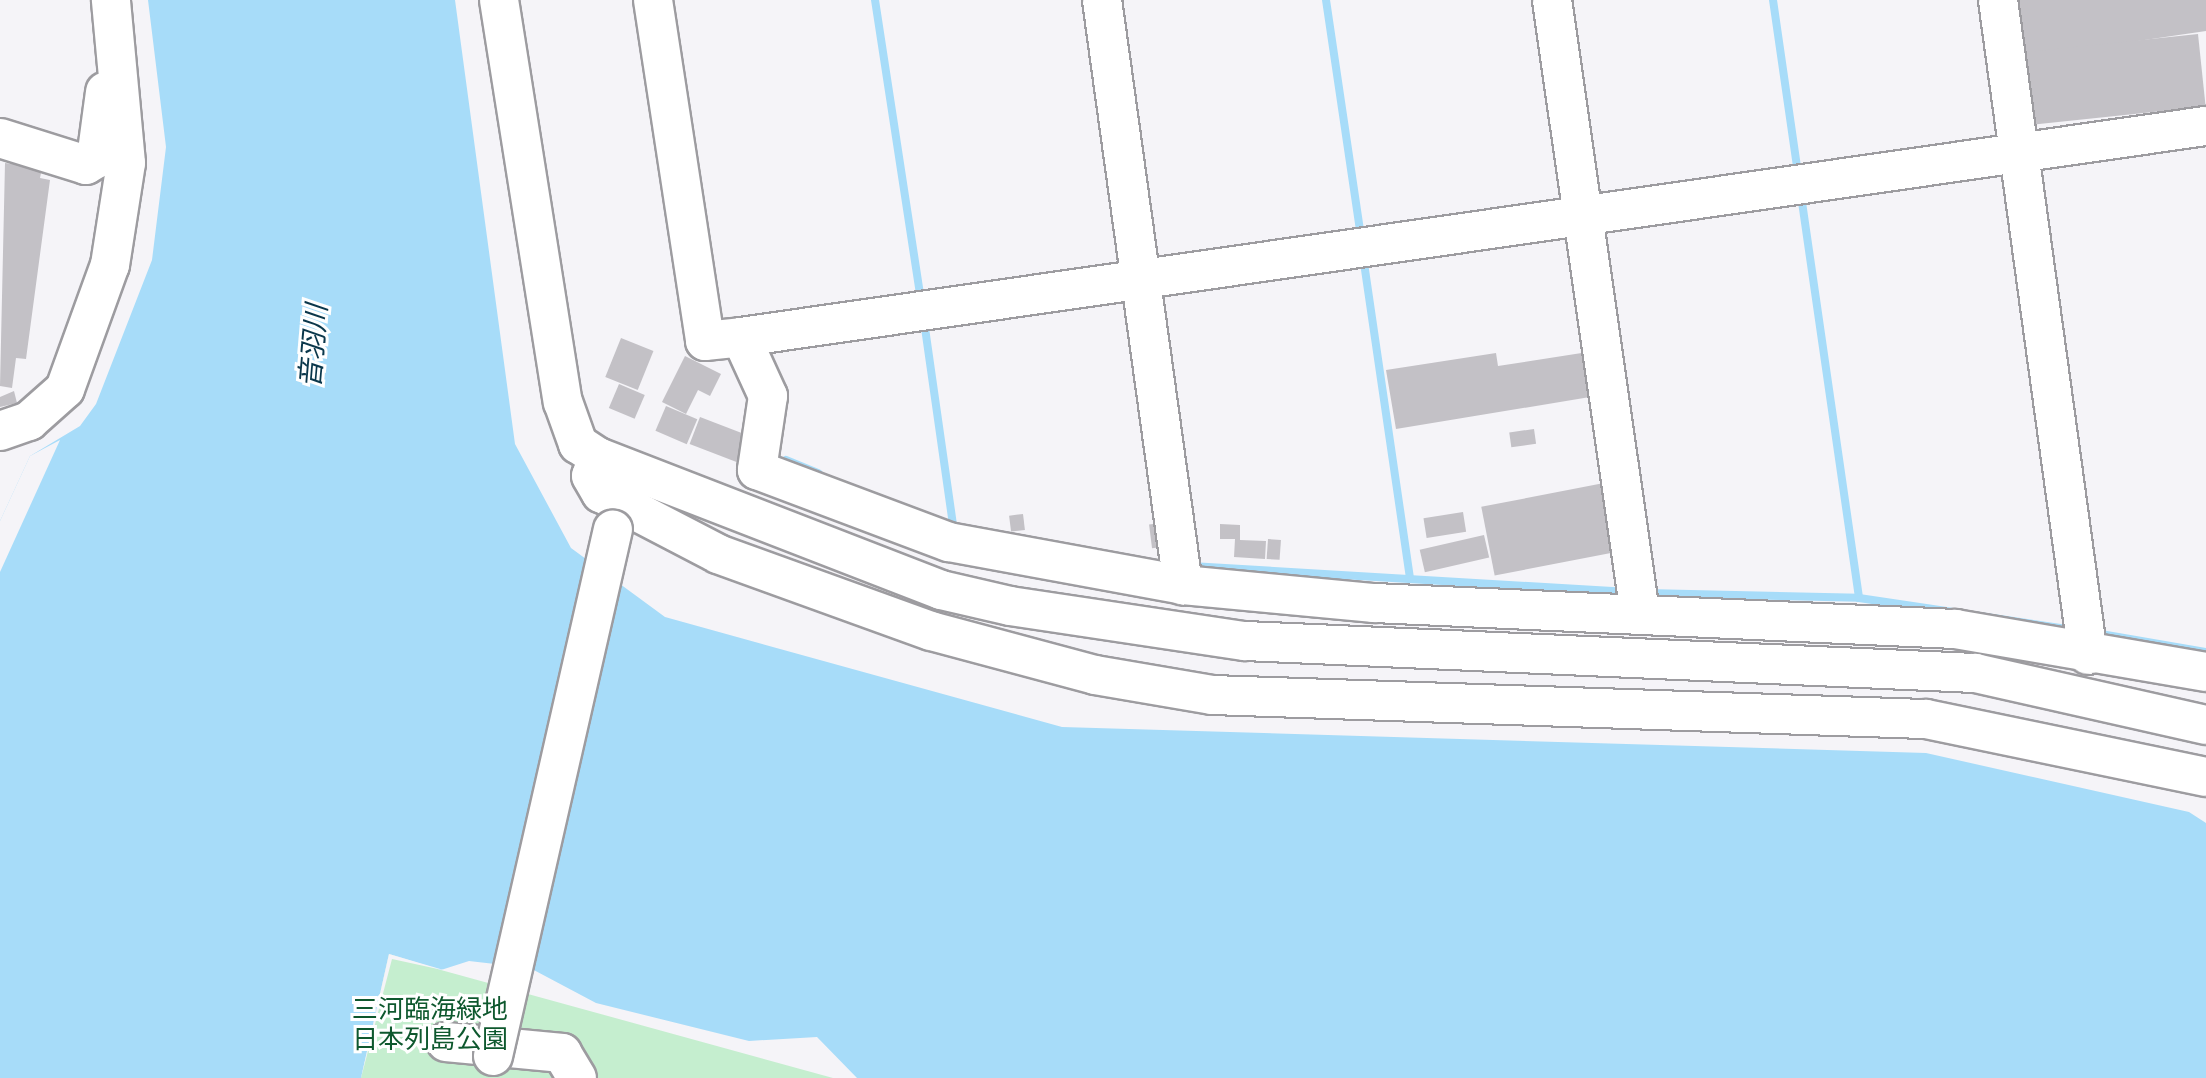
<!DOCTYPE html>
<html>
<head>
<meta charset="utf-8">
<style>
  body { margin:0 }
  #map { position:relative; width:2206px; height:1078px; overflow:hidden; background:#f5f4f8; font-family:"Exo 2","Noto Sans JP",sans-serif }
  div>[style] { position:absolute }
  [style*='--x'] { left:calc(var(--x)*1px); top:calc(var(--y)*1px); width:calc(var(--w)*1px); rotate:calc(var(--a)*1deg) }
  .green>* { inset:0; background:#c5eecf }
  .water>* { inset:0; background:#a7dcf9 }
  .pier>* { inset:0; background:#f5f4f8 }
  .stream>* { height:8px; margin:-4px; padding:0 4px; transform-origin:4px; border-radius:4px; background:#a7dcf9 }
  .building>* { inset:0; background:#c3c1c6; transform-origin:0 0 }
  .roads { filter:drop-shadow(2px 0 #9d9ca0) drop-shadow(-2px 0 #9d9ca0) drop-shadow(0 2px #9d9ca0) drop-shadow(0 -2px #9d9ca0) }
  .minor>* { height:38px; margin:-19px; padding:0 19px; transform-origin:19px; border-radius:19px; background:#fff }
  .bridges { filter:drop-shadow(2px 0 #9d9ca0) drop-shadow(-2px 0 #9d9ca0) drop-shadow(0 2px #9d9ca0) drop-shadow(0 -2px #9d9ca0) }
  .minor-bridge>* { height:38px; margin:-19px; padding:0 19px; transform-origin:19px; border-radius:19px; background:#fff }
  span { translate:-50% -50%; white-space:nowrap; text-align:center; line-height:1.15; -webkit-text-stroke:6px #fff; paint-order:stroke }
  .park-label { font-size:26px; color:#0e582e }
  .water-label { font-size:28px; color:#0a374b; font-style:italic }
</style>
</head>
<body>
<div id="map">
  <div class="green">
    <div style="clip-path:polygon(389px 954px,441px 970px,833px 1078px,361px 1078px)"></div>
  </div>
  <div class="water">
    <div style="clip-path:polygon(148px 0,455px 0,515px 444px,571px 548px,665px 617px,1062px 727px,1926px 753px,2189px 812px,2206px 823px,2206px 1078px,857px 1078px,817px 1037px,749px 1041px,596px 1003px,530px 968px,469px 961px,441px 970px,389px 954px,361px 1078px,0 1078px,0 521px,30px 456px,80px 426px,96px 404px,152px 260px,166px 147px)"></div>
  </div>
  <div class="pier">
    <div style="clip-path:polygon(60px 440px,0 572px,0 521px,30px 456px)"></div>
    <div style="clip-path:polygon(389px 954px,447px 971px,392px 959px,361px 1078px)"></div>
  </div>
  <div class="stream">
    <div style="--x:875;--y:0;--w:304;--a:81.3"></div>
    <div style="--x:1326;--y:0;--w:241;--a:81.6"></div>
    <div style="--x:1773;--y:0;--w:176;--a:81.8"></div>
    <div style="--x:1801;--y:195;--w:407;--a:81.8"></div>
    <div style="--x:1363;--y:256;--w:326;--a:81.7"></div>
    <div style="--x:924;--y:321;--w:206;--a:81.9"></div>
    <div style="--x:786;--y:460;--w:35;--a:22"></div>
    <div style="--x:1191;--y:566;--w:439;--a:3.4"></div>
    <div style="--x:1646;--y:593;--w:213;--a:1.3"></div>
    <div style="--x:1859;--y:598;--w:217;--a:8.5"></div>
    <div style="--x:2095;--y:633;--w:113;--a:9.7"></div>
  </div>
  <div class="building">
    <div style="clip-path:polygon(2013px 0,2206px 0,2206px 31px,2021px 58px)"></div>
    <div style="left:2198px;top:34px;width:73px;height:176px;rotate:84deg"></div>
    <div style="clip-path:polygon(5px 163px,42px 168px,40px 178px,50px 180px,26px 359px,16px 358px,12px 388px,0 386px)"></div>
    <div style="left:621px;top:338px;width:35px;height:42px;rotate:22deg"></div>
    <div style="clip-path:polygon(1588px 352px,1596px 396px,1396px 429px,1386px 370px,1496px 353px,1498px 366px)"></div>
    <div style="clip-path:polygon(685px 356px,721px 374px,710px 396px,698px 390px,686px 414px,662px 402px)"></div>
    <div style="left:619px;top:384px;width:28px;height:26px;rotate:23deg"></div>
    <div style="clip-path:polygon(14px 391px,17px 403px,0 407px,0 397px)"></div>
    <div style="left:666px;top:406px;width:34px;height:27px;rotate:23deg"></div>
    <div style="left:700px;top:417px;width:53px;height:29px;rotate:21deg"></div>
    <div style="left:1534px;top:429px;width:15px;height:25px;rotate:82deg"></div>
    <div style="left:1604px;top:483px;width:70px;height:125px;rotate:79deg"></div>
    <div style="left:1463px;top:512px;width:20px;height:40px;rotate:81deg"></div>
    <div style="left:1023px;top:514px;width:16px;height:14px;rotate:83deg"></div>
    <div style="left:1161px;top:523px;width:24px;height:12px;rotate:83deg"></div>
    <div style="clip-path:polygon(1220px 524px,1240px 525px,1240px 540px,1266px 541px,1265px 559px,1234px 557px,1235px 539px,1220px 539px)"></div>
    <div style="left:1484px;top:535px;width:23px;height:66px;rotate:77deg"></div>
    <div style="left:1268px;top:539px;width:13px;height:20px;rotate:4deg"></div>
  </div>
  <div class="roads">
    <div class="minor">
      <div style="--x:499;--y:0;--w:407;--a:81"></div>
      <div style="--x:563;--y:402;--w:45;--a:70.3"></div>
      <div style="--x:578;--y:444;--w:24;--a:33"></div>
      <div style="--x:598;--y:457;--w:368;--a:21.2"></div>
      <div style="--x:941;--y:590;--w:71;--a:13.1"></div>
      <div style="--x:1010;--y:606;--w:238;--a:8.5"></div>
      <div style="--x:1245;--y:641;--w:731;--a:2.51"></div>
      <div style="--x:1975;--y:673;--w:237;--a:12.7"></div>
      <div style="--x:653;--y:0;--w:345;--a:81.3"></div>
      <div style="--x:705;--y:341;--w:36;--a:-6"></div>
      <div style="--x:741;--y:337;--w:65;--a:65.4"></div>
      <div style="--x:768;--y:396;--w:75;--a:98.5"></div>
      <div style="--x:757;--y:470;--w:205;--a:20.6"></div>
      <div style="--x:949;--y:542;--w:238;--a:10.4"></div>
      <div style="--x:1183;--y:585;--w:192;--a:5.4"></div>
      <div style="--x:1374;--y:603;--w:582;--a:2.56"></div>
      <div style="--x:1955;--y:629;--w:255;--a:9.7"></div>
      <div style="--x:1102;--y:0;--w:591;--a:82.12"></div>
      <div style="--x:1552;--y:0;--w:620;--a:81.84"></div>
      <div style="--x:1998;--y:0;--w:661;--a:82.18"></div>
      <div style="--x:0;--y:138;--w:90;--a:17.4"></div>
      <div style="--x:86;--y:165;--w:12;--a:-31"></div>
      <div style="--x:96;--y:159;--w:68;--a:-82.3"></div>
      <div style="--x:741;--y:337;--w:1480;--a:-8.2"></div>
      <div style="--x:0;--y:431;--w:31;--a:-19"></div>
      <div style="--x:29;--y:421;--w:48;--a:-41.6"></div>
      <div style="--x:65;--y:389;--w:132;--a:-70.1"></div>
      <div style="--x:110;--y:265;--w:103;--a:-81.1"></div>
      <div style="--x:126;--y:163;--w:164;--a:-95.3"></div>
      <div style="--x:598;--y:457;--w:20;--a:110"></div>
      <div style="--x:591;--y:476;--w:20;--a:60"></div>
      <div style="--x:601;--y:493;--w:132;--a:27.5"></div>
      <div style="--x:718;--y:554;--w:226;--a:19.9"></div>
      <div style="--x:931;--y:631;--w:170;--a:15"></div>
      <div style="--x:1095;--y:675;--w:119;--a:9.7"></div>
      <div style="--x:1212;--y:695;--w:714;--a:1.93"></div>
      <div style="--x:1926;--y:719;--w:286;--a:11.7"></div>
      <div style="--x:446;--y:1042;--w:117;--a:5.4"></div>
      <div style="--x:562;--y:1053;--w:29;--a:59"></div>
    </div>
  </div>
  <div class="bridges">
    <div class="minor-bridge">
      <div style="--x:493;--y:1056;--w:540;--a:-77.17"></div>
    </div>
  </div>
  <div class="park-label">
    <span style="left:430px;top:1023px">三河臨海緑地<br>日本列島公園</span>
  </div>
  <div class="water-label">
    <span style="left:312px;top:346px;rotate:-85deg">音羽川</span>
  </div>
</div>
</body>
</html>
